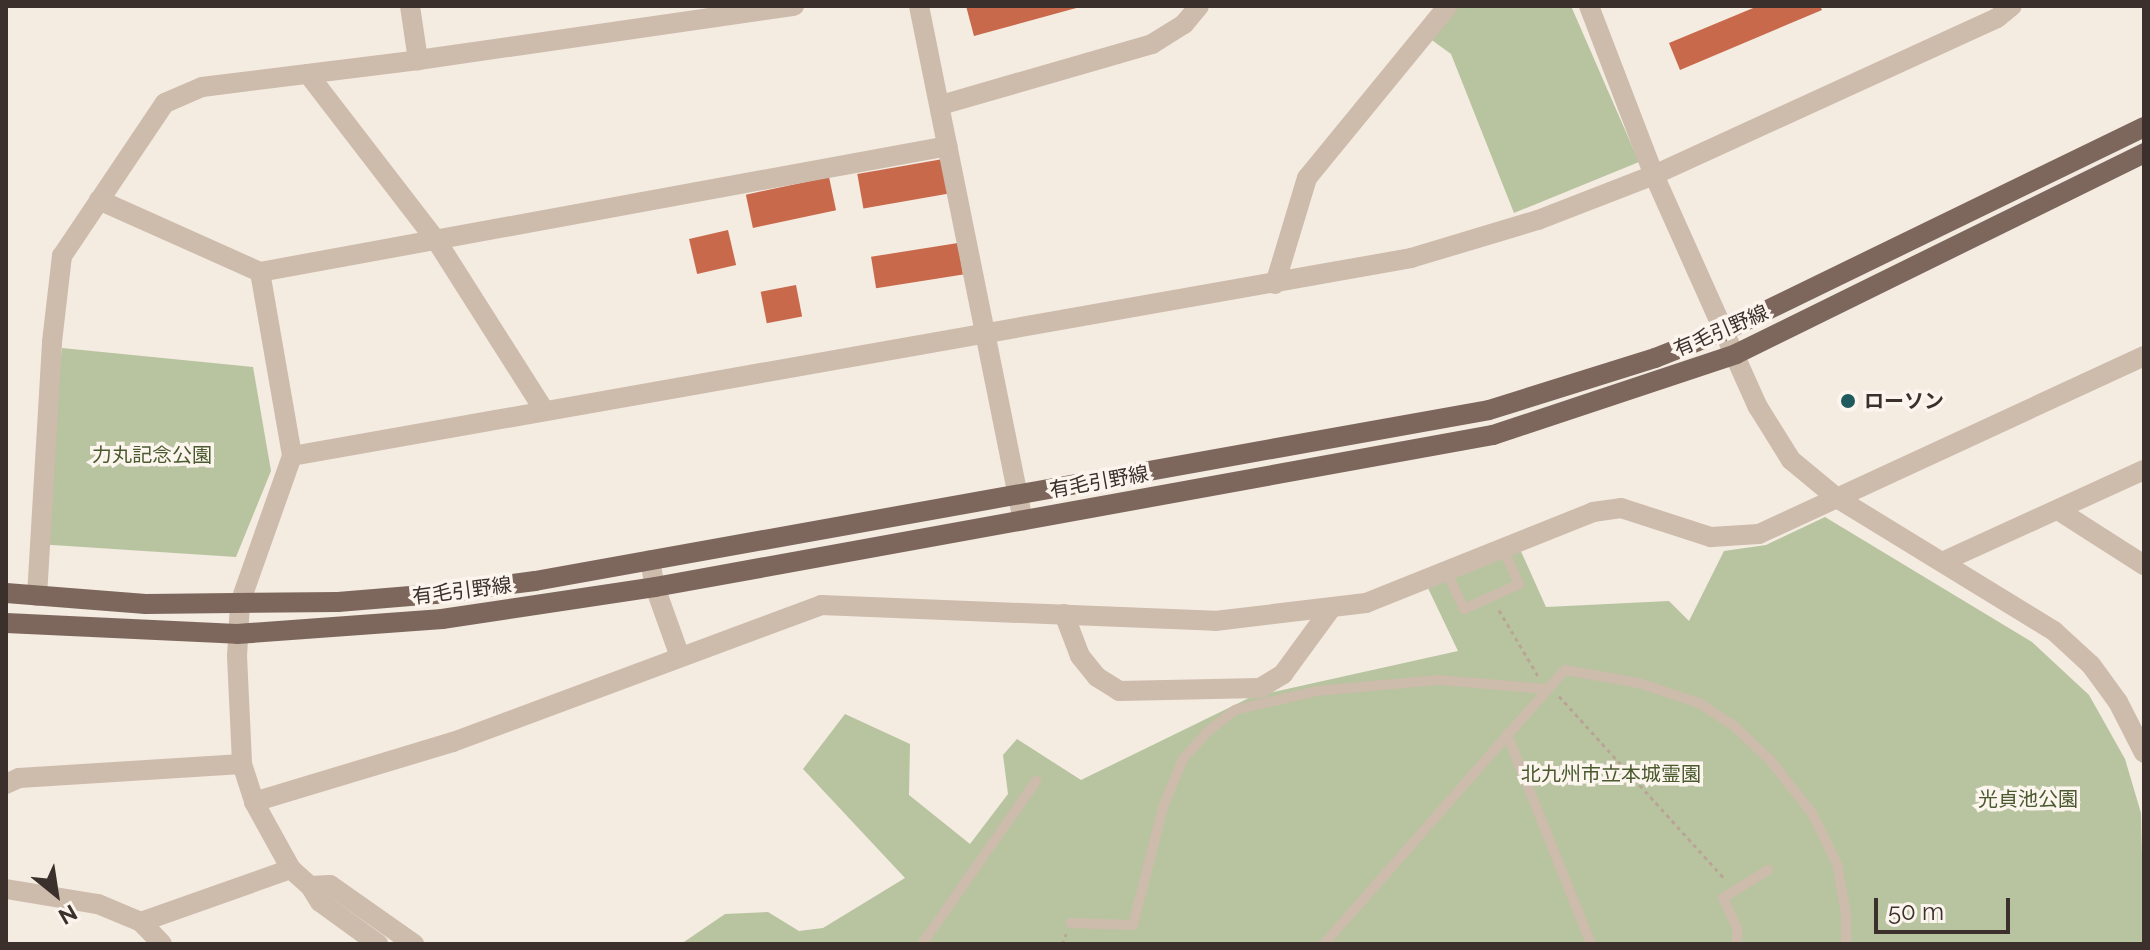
<!DOCTYPE html>
<html>
<head>
<meta charset="utf-8">
<style>
  body { margin:0 }
  #map { position:relative; width:2150px; height:950px; overflow:hidden; background:#f4ebe1; font-family:Raleway,"Noto Sans JP",sans-serif }
  div>[style] { position:absolute }
  [style*='--x'] { left:calc(var(--x)*1px); top:calc(var(--y)*1px); width:calc(var(--w)*1px); rotate:calc(var(--a)*1deg) }
  .green>* { inset:0; background:#b8c4a0 }
  .building>* { inset:0; background:#c8694b; transform-origin:0 0 }
  .path>* { height:3px; margin-top:-1.5px; transform-origin:0; background:repeating-linear-gradient(90deg,#b9a596 0 4px,transparent 0 8px) }
  .lane>* { height:10px; margin:-5px; padding:0 5px; transform-origin:5px; border-radius:5px; background:#cdbbac }
  .street>* { height:20px; margin:-10px; padding:0 10px; transform-origin:10px; border-radius:10px; background:#cdbbac }
  .primary>* { height:20px; margin:-10px; padding:0 10px; transform-origin:10px; border-radius:10px; background:#7d675c }
  .dots>* { width:22px; height:22px; translate:-50% -50%; box-sizing:border-box; border:4px solid #fbf5ee; border-radius:50% }
  span { translate:-50% -50%; white-space:nowrap; text-align:center; line-height:1.15; -webkit-text-stroke:7px #fbf5ee; paint-order:stroke }
  .street-label { font-size:20px; color:#3b302b }
  .poi-label { font-size:20px; color:#3b302b; font-weight:700 }
  .left { translate:0 -50%; text-align:left }
  .park-label { font-size:20px; color:#4a5a2e }
  .frame { position:absolute; inset:0; border:8px solid #3b302b; pointer-events:none }
  .north { position:absolute; left:16px; top:854px; width:80px; height:80px; -webkit-text-stroke:6px #fbf5ee; paint-order:stroke; rotate:150deg; font-size:22px; font-weight:700; line-height:32px; text-align:center; color:#3b302b }
  .north::after { content:''; display:block; margin:auto; width:28px; height:36px; background:#3b302b; clip-path:polygon(50% 0,100% 100%,50% 72%,0 100%) }
  .scale { position:absolute; left:1874px; top:898px; width:136px; height:36px; box-sizing:border-box; border:4px solid #3b302b; border-top:0; padding-left:10px; font-size:24px; line-height:28px; white-space:nowrap; color:#3b302b; -webkit-text-stroke:6px #fbf5ee; paint-order:stroke }
</style>
</head>
<body>
<div id="map">
  <div class="green">
    <div style="clip-path:polygon(1455px 6px,1571px 6px,1639px 162px,1514px 213px,1451px 54px,1429px 38px)"></div>
    <div style="clip-path:polygon(62px 348px,253px 367px,271px 471px,236px 557px,37px 544px)"></div>
    <div style="clip-path:polygon(1825px 517px,2032px 642px,2089px 695px,2125px 759px,2141px 813px,2144px 944px,681px 944px,725px 914px,768px 912px,799px 931px,823px 928px,905px 878px,803px 769px,845px 714px,910px 744px,909px 795px,970px 844px,1008px 794px,1003px 755px,1017px 739px,1081px 780px,1251px 697px,1458px 651px,1427px 586px,1519px 547px,1546px 607px,1669px 601px,1689px 621px,1724px 551px,1766px 545px)"></div>
  </div>
  <div class="building">
    <div style="clip-path:polygon(966px 6px,1080px 6px,1080px 7px,974px 36px)"></div>
    <div style="clip-path:polygon(1758px 6px,1820px 6px,1822px 10px,1680px 70px,1669px 43px)"></div>
    <div style="left:943px;top:159px;width:35px;height:87px;rotate:80deg"></div>
    <div style="left:829px;top:177px;width:34px;height:85px;rotate:78deg"></div>
    <div style="left:728px;top:230px;width:36px;height:40px;rotate:77deg"></div>
    <div style="left:958px;top:243px;width:32px;height:88px;rotate:81deg"></div>
    <div style="left:796px;top:285px;width:32px;height:36px;rotate:79deg"></div>
  </div>
  <div class="path">
    <div style="--x:1499;--y:610;--w:77;--a:59.4"></div>
    <div style="--x:1559;--y:696;--w:248;--a:47.8"></div>
    <div style="--x:1062;--y:944;--w:11;--a:-68"></div>
  </div>
  <div class="lane">
    <div style="--x:1446;--y:571;--w:42;--a:64.7"></div>
    <div style="--x:1464;--y:609;--w:60;--a:-24.4"></div>
    <div style="--x:1519;--y:584;--w:39;--a:-114"></div>
    <div style="--x:1507;--y:734;--w:226;--a:68.2"></div>
    <div style="--x:1071;--y:923;--w:62;--a:1.8"></div>
    <div style="--x:1133;--y:925;--w:122;--a:-75.7"></div>
    <div style="--x:1163;--y:807;--w:52;--a:-67.4"></div>
    <div style="--x:1183;--y:759;--w:36;--a:-48"></div>
    <div style="--x:1207;--y:732;--w:36;--a:-38"></div>
    <div style="--x:1235;--y:710;--w:83;--a:-13.2"></div>
    <div style="--x:1316;--y:691;--w:123;--a:-5.1"></div>
    <div style="--x:1439;--y:680;--w:107;--a:4.8"></div>
    <div style="--x:922;--y:944;--w:199;--a:-55"></div>
    <div style="--x:1324;--y:944;--w:365;--a:-48.7"></div>
    <div style="--x:1565;--y:670;--w:75;--a:10"></div>
    <div style="--x:1639;--y:683;--w:63;--a:18.4"></div>
    <div style="--x:1699;--y:703;--w:42;--a:33.3"></div>
    <div style="--x:1734;--y:726;--w:50;--a:43.4"></div>
    <div style="--x:1770;--y:760;--w:68;--a:51.6"></div>
    <div style="--x:1812;--y:813;--w:57;--a:63.9"></div>
    <div style="--x:1837;--y:864;--w:51;--a:79.8"></div>
    <div style="--x:1846;--y:914;--w:30;--a:90"></div>
    <div style="--x:1737;--y:944;--w:16;--a:-90"></div>
    <div style="--x:1737;--y:928;--w:33;--a:-115"></div>
    <div style="--x:1723;--y:898;--w:53;--a:-31.9"></div>
  </div>
  <div class="street">
    <div style="--x:410;--y:6;--w:55;--a:81.6"></div>
    <div style="--x:919;--y:6;--w:525;--a:78.58"></div>
    <div style="--x:1589;--y:6;--w:181;--a:69"></div>
    <div style="--x:1654;--y:175;--w:254;--a:65.9"></div>
    <div style="--x:1758;--y:407;--w:62;--a:58.1"></div>
    <div style="--x:1791;--y:460;--w:60;--a:39.6"></div>
    <div style="--x:1837;--y:498;--w:255;--a:31.5"></div>
    <div style="--x:2054;--y:631;--w:50;--a:42.6"></div>
    <div style="--x:2091;--y:665;--w:46;--a:53.9"></div>
    <div style="--x:2118;--y:702;--w:57;--a:63"></div>
    <div style="--x:308;--y:74;--w:210;--a:52.4"></div>
    <div style="--x:436;--y:240;--w:201;--a:57.6"></div>
    <div style="--x:941;--y:105;--w:220;--a:-16.1"></div>
    <div style="--x:1152;--y:44;--w:38;--a:-32"></div>
    <div style="--x:1184;--y:24;--w:23;--a:-50"></div>
    <div style="--x:99;--y:200;--w:176;--a:24.1"></div>
    <div style="--x:260;--y:272;--w:699;--a:-10.38"></div>
    <div style="--x:260;--y:272;--w:187;--a:80.1"></div>
    <div style="--x:292;--y:456;--w:156;--a:109.5"></div>
    <div style="--x:240;--y:603;--w:53;--a:93.2"></div>
    <div style="--x:237;--y:656;--w:108;--a:87.3"></div>
    <div style="--x:242;--y:764;--w:40;--a:72"></div>
    <div style="--x:254;--y:802;--w:77;--a:61.1"></div>
    <div style="--x:291;--y:869;--w:25;--a:42"></div>
    <div style="--x:310;--y:886;--w:19;--a:58"></div>
    <div style="--x:320;--y:902;--w:72;--a:35.9"></div>
    <div style="--x:1275;--y:284;--w:111;--a:-73.2"></div>
    <div style="--x:1307;--y:178;--w:222;--a:-50.7"></div>
    <div style="--x:292;--y:456;--w:1136;--a:-10.03"></div>
    <div style="--x:1411;--y:258;--w:133;--a:-16.7"></div>
    <div style="--x:1538;--y:220;--w:124;--a:-21.2"></div>
    <div style="--x:1654;--y:175;--w:377;--a:-24.6"></div>
    <div style="--x:1997;--y:18;--w:19;--a:-39"></div>
    <div style="--x:2058;--y:510;--w:102;--a:32.6"></div>
    <div style="--x:650;--y:560;--w:27;--a:80"></div>
    <div style="--x:655;--y:587;--w:74;--a:70.3"></div>
    <div style="--x:1942;--y:562;--w:222;--a:-24.5"></div>
    <div style="--x:37;--y:596;--w:254;--a:-86.6"></div>
    <div style="--x:52;--y:342;--w:87;--a:-83.4"></div>
    <div style="--x:62;--y:256;--w:184;--a:-56.1"></div>
    <div style="--x:165;--y:103;--w:40;--a:-23.4"></div>
    <div style="--x:202;--y:87;--w:218;--a:-7.1"></div>
    <div style="--x:418;--y:60;--w:380;--a:-8.2"></div>
    <div style="--x:1064;--y:614;--w:45;--a:69.1"></div>
    <div style="--x:1080;--y:656;--w:27;--a:51"></div>
    <div style="--x:1097;--y:677;--w:26;--a:32"></div>
    <div style="--x:1119;--y:691;--w:141;--a:-1.2"></div>
    <div style="--x:1260;--y:688;--w:27;--a:-31"></div>
    <div style="--x:1283;--y:674;--w:83;--a:-53.8"></div>
    <div style="--x:6;--y:784;--w:14;--a:-25"></div>
    <div style="--x:19;--y:778;--w:223;--a:-3.6"></div>
    <div style="--x:254;--y:802;--w:208;--a:-16.8"></div>
    <div style="--x:453;--y:742;--w:393;--a:-20.4"></div>
    <div style="--x:821;--y:605;--w:394;--a:2.3"></div>
    <div style="--x:1215;--y:621;--w:152;--a:-6.8"></div>
    <div style="--x:1366;--y:603;--w:245;--a:-21.8"></div>
    <div style="--x:1593;--y:512;--w:28;--a:-8"></div>
    <div style="--x:1621;--y:508;--w:95;--a:17.9"></div>
    <div style="--x:1711;--y:537;--w:48;--a:-3.6"></div>
    <div style="--x:1759;--y:534;--w:424;--a:-24.8"></div>
    <div style="--x:310;--y:886;--w:20;--a:-3"></div>
    <div style="--x:330;--y:885;--w:103;--a:35.1"></div>
    <div style="--x:6;--y:889;--w:93;--a:9.3"></div>
    <div style="--x:98;--y:904;--w:47;--a:22.7"></div>
    <div style="--x:141;--y:922;--w:30;--a:46"></div>
    <div style="--x:141;--y:922;--w:159;--a:-19.5"></div>
  </div>
  <div class="primary">
    <div style="--x:6;--y:593;--w:140;--a:4.5"></div>
    <div style="--x:146;--y:604;--w:192;--a:-0.6"></div>
    <div style="--x:338;--y:602;--w:97;--a:-4.7"></div>
    <div style="--x:435;--y:594;--w:101;--a:-7.4"></div>
    <div style="--x:535;--y:581;--w:969;--a:-10.16"></div>
    <div style="--x:1489;--y:410;--w:174;--a:-17.4"></div>
    <div style="--x:1655;--y:358;--w:74;--a:-21.4"></div>
    <div style="--x:1724;--y:331;--w:467;--a:-25.9"></div>
    <div style="--x:6;--y:623;--w:231;--a:2.7"></div>
    <div style="--x:237;--y:634;--w:206;--a:-4.2"></div>
    <div style="--x:442;--y:619;--w:215;--a:-8.5"></div>
    <div style="--x:655;--y:587;--w:852;--a:-10.28"></div>
    <div style="--x:1493;--y:435;--w:256;--a:-18.4"></div>
    <div style="--x:1736;--y:354;--w:455;--a:-26.2"></div>
  </div>
  <div class="dots">
    <div style="left:1848px;top:401px;background:#1f5a5e"></div>
  </div>
  <div class="street-label">
    <span style="left:1721px;top:331px;rotate:-23deg">有毛引野線</span>
    <span style="left:1099px;top:482px;rotate:-10deg">有毛引野線</span>
    <span style="left:462px;top:591px;rotate:-7deg">有毛引野線</span>
  </div>
  <div class="poi-label">
    <span class="left" style="left:1864px;top:401px">ローソン</span>
  </div>
  <div class="park-label">
    <span style="left:152px;top:455px">力丸記念公園</span>
    <span style="left:1611px;top:774px">北九州市立本城霊園</span>
    <span style="left:2028px;top:799px">光貞池公園</span>
  </div>
  <div class="frame"></div>
  <div class="north">N</div>
  <div class="scale">50 m</div>
</div>
</body>
</html>
